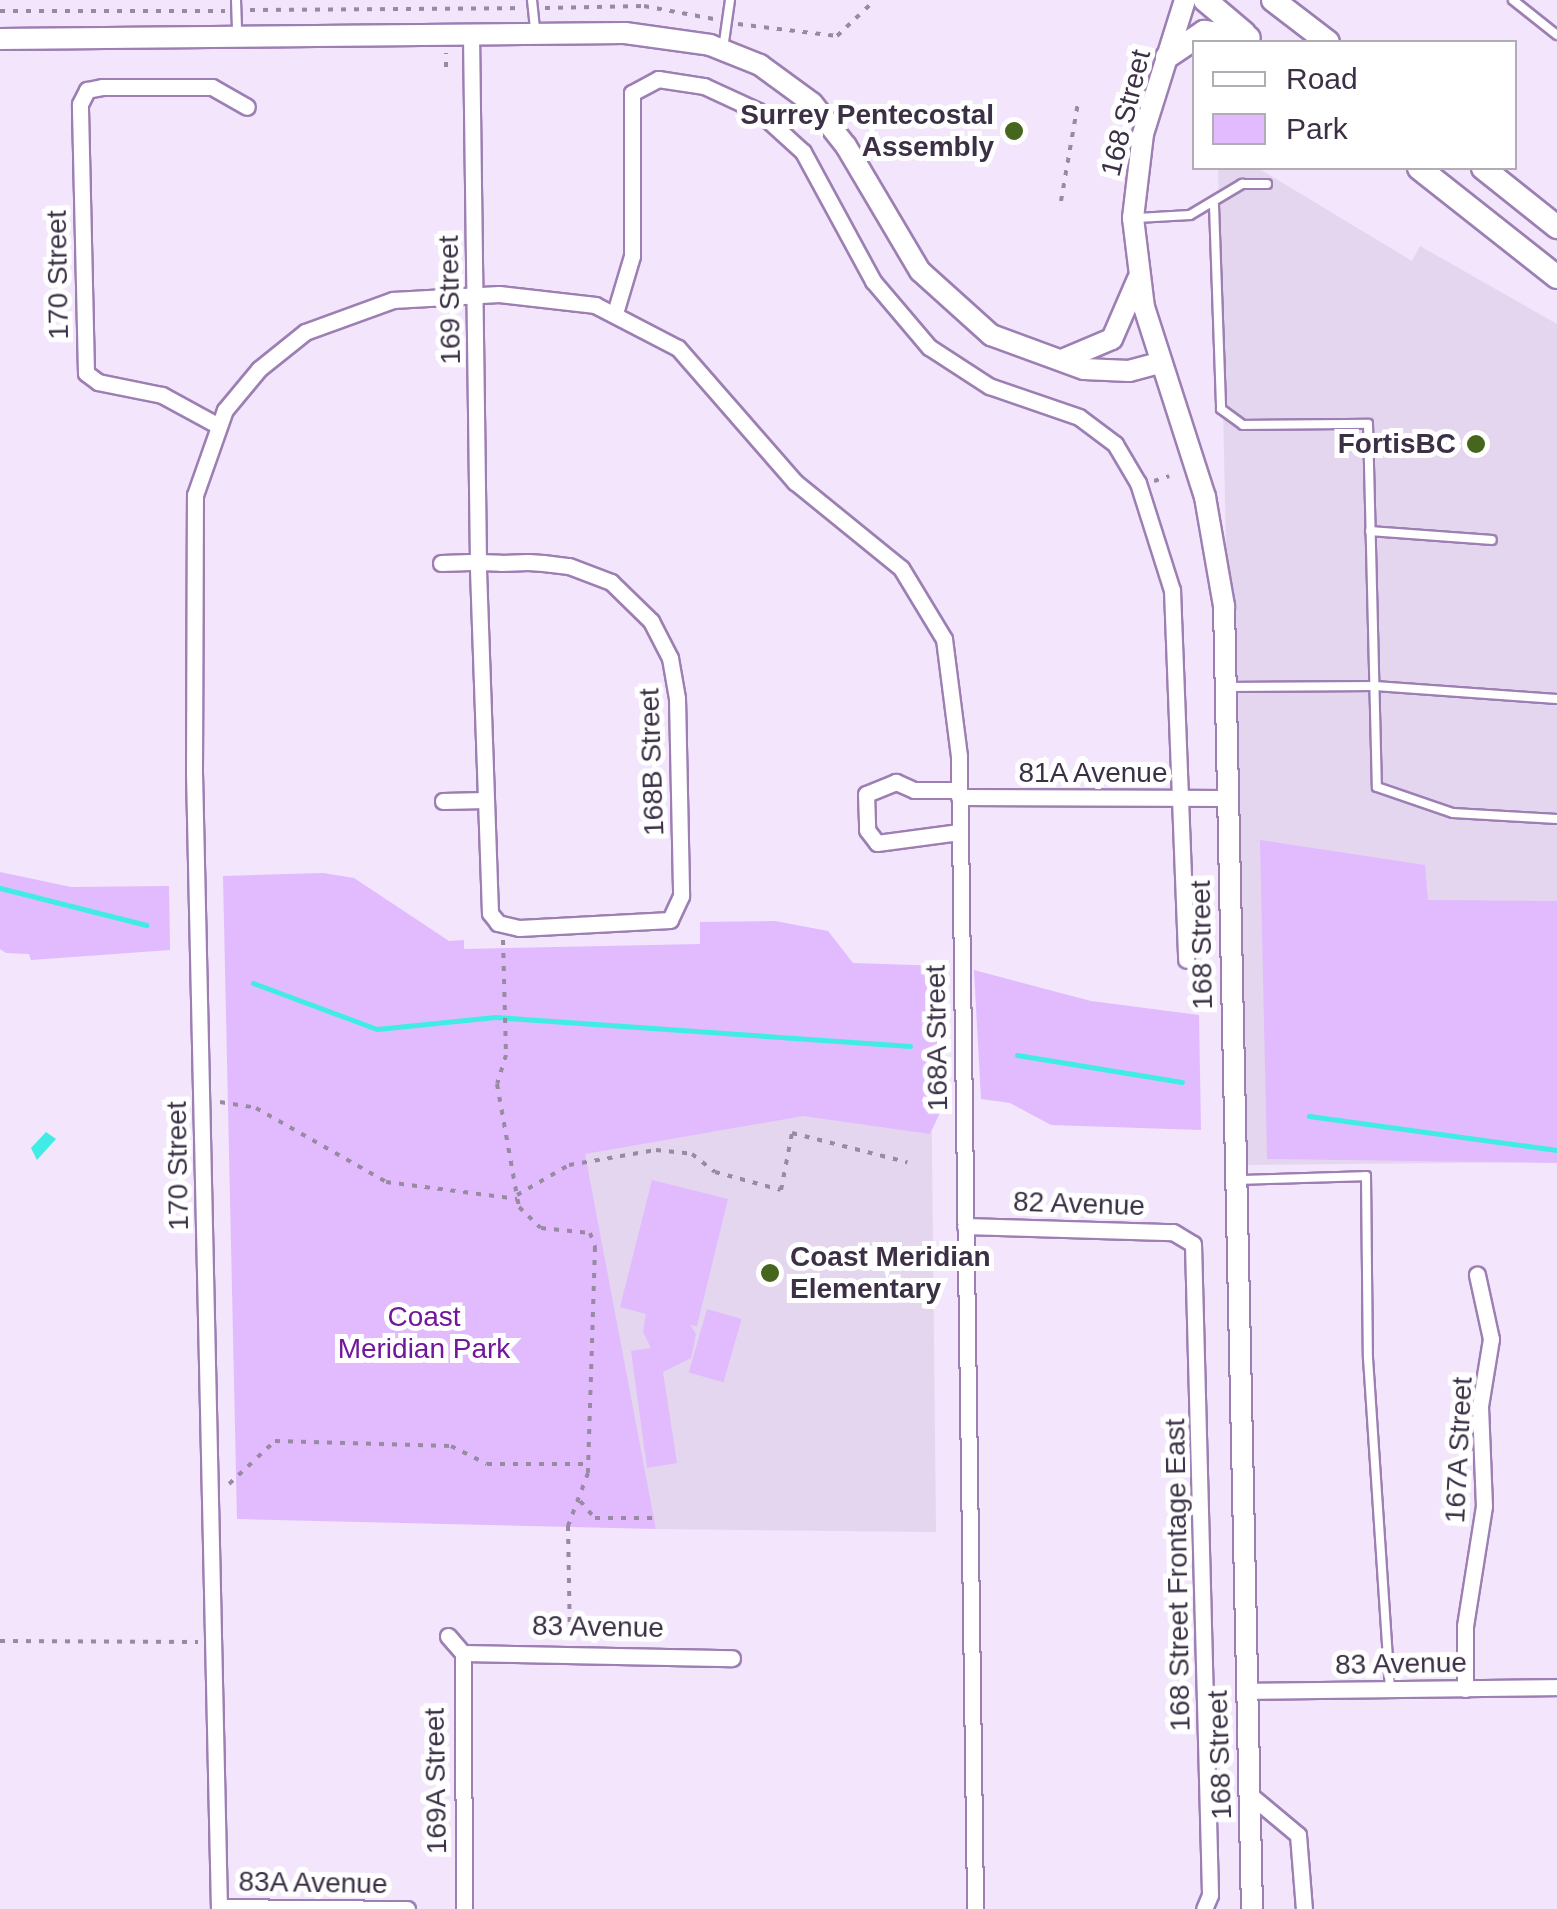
<!DOCTYPE html>
<html>
<head>
<meta charset="utf-8">
<style>
  body { margin:0 }
  #map { position:relative; width:1557px; height:1909px; overflow:hidden; background:#f2e5fc; font-family:Helvetica,sans-serif }
  div>[style] { position:absolute }
  [style*='--x'] { left:calc(var(--x)*1px); top:calc(var(--y)*1px); width:calc(var(--w)*1px); rotate:calc(var(--a)*1deg) }
  .built>* { inset:0; background:#e4d6ef }
  .green>* { inset:0; background:#e1bbfd; transform-origin:0 0 }
  .water>* { inset:0; background:#41ece5 }
  .stream>* { height:5px; margin:-2.5px; padding:0 2.5px; transform-origin:2.5px; border-radius:2.5px; background:#41ece5 }
  .path>* { height:4px; margin-top:-2px; transform-origin:0; background:repeating-linear-gradient(90deg,#978aa1 0 5px,transparent 0 13px) }
  .roads { filter:drop-shadow(2px 0 #9d7fb3) drop-shadow(-2px 0 #9d7fb3) drop-shadow(0 2px #9d7fb3) drop-shadow(0 -2px #9d7fb3) }
  .lane>* { height:8px; margin:-4px; padding:0 4px; transform-origin:4px; border-radius:4px; background:#fff }
  .street>* { height:15px; margin:-7.5px; padding:0 7.5px; transform-origin:7.5px; border-radius:7.5px; background:#fff }
  .secondary>* { height:20px; margin:-10px; padding:0 10px; transform-origin:10px; border-radius:10px; background:#fff }
  .primary>* { height:22px; margin:-11px; padding:0 11px; transform-origin:11px; border-radius:11px; background:#fff }
  .dots>* { width:28px; height:28px; translate:-50% -50%; box-sizing:border-box; border:5px solid #fff; border-radius:50% }
  span { translate:-50% -50%; white-space:nowrap; text-align:center; line-height:1.15; -webkit-text-stroke:10px #fff; paint-order:stroke }
  .street-label { font-size:28px; color:#3c3046 }
  .poi-label { font-size:28px; color:#3c3046; font-weight:700 }
  .right { translate:-100% -50%; text-align:right }
  .left { translate:0 -50%; text-align:left }
  .park-label { font-size:28px; color:#71169d }
  .legend { position:absolute; left:1192px; top:40px; width:325px; height:130px; box-sizing:border-box; background:#fff; border:2px solid #b1acb5; margin:0; padding:12px 18px; list-style:none; font-size:30px; color:#3c3046 }
  .legend li { display:flex; align-items:center; gap:20px; height:50px }
  .legend b { width:50px; border:2px solid #b1acb5 }
</style>
</head>
<body>
<div id="map">
  <div class="built">
    <div style="clip-path:polygon(1218px 168px,1258px 168px,1412px 261px,1420px 246px,1557px 324px,1557px 1162px,1239px 1165px)"></div>
    <div style="clip-path:polygon(565px 1052px,931px 1061px,936px 1532px,656px 1529px)"></div>
  </div>
  <div class="green">
    <div style="clip-path:polygon(1260px 840px,1425px 865px,1428px 900px,1557px 901px,1557px 1163px,1267px 1159px)"></div>
    <div style="clip-path:polygon(0 872px,71px 887px,169px 886px,170px 950px,31px 960px,29px 954px,6px 953px,0 949px)"></div>
    <div style="clip-path:polygon(323px 873px,354px 878px,449px 941px,464px 940px,464px 949px,700px 944px,700px 922px,775px 921px,828px 931px,853px 963px,943px 966px,944px 1104px,930px 1134px,803px 1116px,585px 1154px,656px 1529px,237px 1519px,223px 876px)"></div>
    <div style="clip-path:polygon(974px 970px,1091px 1001px,1199px 1015px,1201px 1130px,1051px 1125px,1010px 1103px,981px 1099px)"></div>
    <div style="clip-path:polygon(652px 1180px,728px 1199px,697px 1326px,690px 1325px,696px 1334px,691px 1358px,663px 1372px,677px 1463px,647px 1468px,631px 1351px,651px 1348px,643px 1332px,646px 1314px,620px 1307px)"></div>
    <div style="left:707px;top:1309px;width:36px;height:66px;rotate:16deg"></div>
  </div>
  <div class="water">
    <div style="clip-path:polygon(46px 1132px,56px 1139px,37px 1160px,31px 1148px)"></div>
  </div>
  <div class="stream">
    <div style="--x:0;--y:888;--w:151;--a:14.2"></div>
    <div style="--x:253;--y:983;--w:132;--a:20.4"></div>
    <div style="--x:377;--y:1029;--w:119;--a:-5.8"></div>
    <div style="--x:495;--y:1017;--w:416;--a:4"></div>
    <div style="--x:1017;--y:1055;--w:167;--a:9.3"></div>
    <div style="--x:1309;--y:1116;--w:250;--a:7.8"></div>
  </div>
  <div class="path">
    <div style="--x:545;--y:8;--w:99;--a:-1.2"></div>
    <div style="--x:644;--y:6;--w:71;--a:10.5"></div>
    <div style="--x:250;--y:10;--w:270;--a:-0.4"></div>
    <div style="--x:0;--y:11;--w:225;--a:0"></div>
    <div style="--x:738;--y:24;--w:100;--a:6.9"></div>
    <div style="--x:837;--y:36;--w:52;--a:-43.5"></div>
    <div style="--x:446;--y:67;--w:14;--a:-90"></div>
    <div style="--x:1061;--y:201;--w:99;--a:-80.2"></div>
    <div style="--x:1154;--y:481;--w:16;--a:-18"></div>
    <div style="--x:503;--y:940;--w:115;--a:88.5"></div>
    <div style="--x:506;--y:1055;--w:30;--a:107"></div>
    <div style="--x:497;--y:1084;--w:125;--a:79.9"></div>
    <div style="--x:519;--y:1207;--w:30;--a:44"></div>
    <div style="--x:541;--y:1228;--w:49;--a:5.8"></div>
    <div style="--x:590;--y:1233;--w:15;--a:70"></div>
    <div style="--x:595;--y:1247;--w:226;--a:91.8"></div>
    <div style="--x:588;--y:1473;--w:57;--a:110.7"></div>
    <div style="--x:568;--y:1526;--w:115;--a:89"></div>
    <div style="--x:220;--y:1102;--w:36;--a:9"></div>
    <div style="--x:256;--y:1108;--w:150;--a:29.6"></div>
    <div style="--x:386;--y:1182;--w:132;--a:7.4"></div>
    <div style="--x:517;--y:1195;--w:60;--a:-30"></div>
    <div style="--x:569;--y:1165;--w:88;--a:-9.8"></div>
    <div style="--x:656;--y:1150;--w:36;--a:6"></div>
    <div style="--x:692;--y:1154;--w:29;--a:38"></div>
    <div style="--x:715;--y:1172;--w:68;--a:15.3"></div>
    <div style="--x:781;--y:1190;--w:58;--a:-79.1"></div>
    <div style="--x:792;--y:1133;--w:119;--a:14.2"></div>
    <div style="--x:229;--y:1484;--w:63;--a:-43.1"></div>
    <div style="--x:275;--y:1441;--w:176;--a:1.6"></div>
    <div style="--x:451;--y:1446;--w:40;--a:26.6"></div>
    <div style="--x:487;--y:1464;--w:102;--a:0"></div>
    <div style="--x:580;--y:1501;--w:23;--a:49"></div>
    <div style="--x:595;--y:1518;--w:64;--a:0"></div>
    <div style="--x:0;--y:1641;--w:198;--a:0.3"></div>
  </div>
  <div class="roads">
    <div class="lane">
      <div style="--x:236;--y:0;--w:34;--a:88"></div>
      <div style="--x:532;--y:0;--w:30;--a:84"></div>
      <div style="--x:1513;--y:0;--w:56;--a:38.5"></div>
      <div style="--x:723;--y:49;--w:49;--a:-81.9"></div>
      <div style="--x:1214;--y:205;--w:204;--a:88"></div>
      <div style="--x:1221;--y:409;--w:27;--a:36"></div>
      <div style="--x:1243;--y:425;--w:125;--a:-0.5"></div>
      <div style="--x:1368;--y:424;--w:363;--a:88.6"></div>
      <div style="--x:1377;--y:787;--w:80;--a:18.9"></div>
      <div style="--x:1453;--y:813;--w:104;--a:3.3"></div>
      <div style="--x:1137;--y:218;--w:53;--a:-3.2"></div>
      <div style="--x:1190;--y:215;--w:61;--a:-30.8"></div>
      <div style="--x:1242;--y:184;--w:25;--a:0"></div>
      <div style="--x:1370;--y:531;--w:122;--a:4.2"></div>
      <div style="--x:1226;--y:687;--w:149;--a:-0.4"></div>
      <div style="--x:1375;--y:686;--w:182;--a:4.1"></div>
      <div style="--x:1239;--y:1180;--w:127;--a:-1.8"></div>
      <div style="--x:1366;--y:1176;--w:182;--a:89.4"></div>
      <div style="--x:1368;--y:1358;--w:333;--a:86.2"></div>
    </div>
    <div class="street">
      <div style="--x:615;--y:313;--w:59;--a:-73.4"></div>
      <div style="--x:632;--y:256;--w:163;--a:-90"></div>
      <div style="--x:632;--y:93;--w:30;--a:-28"></div>
      <div style="--x:658;--y:79;--w:47;--a:8.7"></div>
      <div style="--x:704;--y:86;--w:60;--a:24.8"></div>
      <div style="--x:758;--y:111;--w:61;--a:42.3"></div>
      <div style="--x:803;--y:152;--w:147;--a:61.5"></div>
      <div style="--x:873;--y:281;--w:87;--a:49.7"></div>
      <div style="--x:929;--y:347;--w:72;--a:33"></div>
      <div style="--x:989;--y:386;--w:95;--a:19"></div>
      <div style="--x:1079;--y:417;--w:45;--a:36.9"></div>
      <div style="--x:1115;--y:444;--w:45;--a:59.5"></div>
      <div style="--x:1138;--y:483;--w:112;--a:72.4"></div>
      <div style="--x:1172;--y:590;--w:370;--a:87.8"></div>
      <div style="--x:217;--y:425;--w:63;--a:-151.4"></div>
      <div style="--x:162;--y:395;--w:65;--a:-168.5"></div>
      <div style="--x:98;--y:382;--w:15;--a:-143"></div>
      <div style="--x:86;--y:373;--w:269;--a:-91.3"></div>
      <div style="--x:80;--y:104;--w:16;--a:-63"></div>
      <div style="--x:87;--y:90;--w:15;--a:-11"></div>
      <div style="--x:102;--y:87;--w:110;--a:0"></div>
      <div style="--x:212;--y:87;--w:40;--a:29.7"></div>
      <div style="--x:441;--y:563;--w:37;--a:-2"></div>
      <div style="--x:478;--y:562;--w:23;--a:2"></div>
      <div style="--x:501;--y:563;--w:27;--a:-2"></div>
      <div style="--x:528;--y:562;--w:15;--a:4"></div>
      <div style="--x:543;--y:563;--w:26;--a:7"></div>
      <div style="--x:569;--y:566;--w:45;--a:20.9"></div>
      <div style="--x:611;--y:582;--w:56;--a:44.3"></div>
      <div style="--x:651;--y:621;--w:42;--a:62.8"></div>
      <div style="--x:670;--y:658;--w:41;--a:80.1"></div>
      <div style="--x:677;--y:698;--w:198;--a:88.8"></div>
      <div style="--x:681;--y:896;--w:26;--a:115"></div>
      <div style="--x:670;--y:920;--w:151;--a:177"></div>
      <div style="--x:519;--y:928;--w:22;--a:-167"></div>
      <div style="--x:498;--y:923;--w:13;--a:-129"></div>
      <div style="--x:490;--y:913;--w:351;--a:-92"></div>
      <div style="--x:478;--y:562;--w:525;--a:-90.76"></div>
      <div style="--x:959;--y:790;--w:45;--a:180"></div>
      <div style="--x:914;--y:790;--w:20;--a:-156"></div>
      <div style="--x:896;--y:782;--w:32;--a:158"></div>
      <div style="--x:866;--y:794;--w:36;--a:88"></div>
      <div style="--x:867;--y:830;--w:16;--a:52"></div>
      <div style="--x:877;--y:843;--w:83;--a:-7.6"></div>
      <div style="--x:959;--y:797;--w:267;--a:0.2"></div>
      <div style="--x:443;--y:801;--w:42;--a:-1.4"></div>
      <div style="--x:965;--y:1226;--w:208;--a:1.7"></div>
      <div style="--x:1173;--y:1232;--w:23;--a:31"></div>
      <div style="--x:1193;--y:1244;--w:651;--a:88.5"></div>
      <div style="--x:1210;--y:1895;--w:15;--a:113"></div>
      <div style="--x:448;--y:1636;--w:23;--a:49"></div>
      <div style="--x:463;--y:1653;--w:269;--a:1.1"></div>
      <div style="--x:463;--y:1653;--w:256;--a:89.8"></div>
      <div style="--x:1465;--y:1689;--w:63;--a:-90"></div>
      <div style="--x:1465;--y:1626;--w:121;--a:-81"></div>
      <div style="--x:1484;--y:1506;--w:100;--a:-92.3"></div>
      <div style="--x:1480;--y:1406;--w:68;--a:-80.7"></div>
      <div style="--x:1491;--y:1339;--w:66;--a:-102.3"></div>
      <div style="--x:1245;--y:1691;--w:312;--a:-0.7"></div>
      <div style="--x:1249;--y:1794;--w:64;--a:39.9"></div>
      <div style="--x:1298;--y:1835;--w:74;--a:85.4"></div>
      <div style="--x:219;--y:1907;--w:188;--a:0.6"></div>
      <div style="--x:219;--y:1909;--w:1136;--a:-91.26"></div>
      <div style="--x:194;--y:773;--w:278;--a:-89.8"></div>
      <div style="--x:195;--y:495;--w:90;--a:-70.6"></div>
      <div style="--x:225;--y:410;--w:53;--a:-50.3"></div>
      <div style="--x:259;--y:369;--w:59;--a:-38.8"></div>
      <div style="--x:305;--y:332;--w:94;--a:-20"></div>
      <div style="--x:393;--y:300;--w:106;--a:-3.2"></div>
      <div style="--x:499;--y:294;--w:97;--a:6.5"></div>
      <div style="--x:595;--y:305;--w:93;--a:27.4"></div>
      <div style="--x:678;--y:348;--w:178;--a:48.9"></div>
      <div style="--x:795;--y:482;--w:136;--a:39.1"></div>
      <div style="--x:901;--y:568;--w:83;--a:58.8"></div>
      <div style="--x:944;--y:639;--w:118;--a:82.7"></div>
      <div style="--x:959;--y:756;--w:1153;--a:89.2"></div>
    </div>
    <div class="secondary">
      <div style="--x:1185;--y:0;--w:140;--a:107.4"></div>
      <div style="--x:1143;--y:134;--w:85;--a:96.8"></div>
      <div style="--x:1133;--y:218;--w:90;--a:83"></div>
      <div style="--x:1144;--y:307;--w:200;--a:72.2"></div>
      <div style="--x:1205;--y:497;--w:111;--a:80.1"></div>
      <div style="--x:1224;--y:606;--w:1303;--a:88.77"></div>
      <div style="--x:0;--y:39;--w:625;--a:-0.55"></div>
      <div style="--x:625;--y:33;--w:86;--a:8"></div>
      <div style="--x:710;--y:45;--w:54;--a:21.8"></div>
      <div style="--x:760;--y:65;--w:64;--a:36.2"></div>
      <div style="--x:812;--y:103;--w:55;--a:51.7"></div>
      <div style="--x:846;--y:146;--w:145;--a:59.4"></div>
      <div style="--x:920;--y:271;--w:96;--a:42"></div>
      <div style="--x:991;--y:335;--w:99;--a:20.1"></div>
      <div style="--x:1084;--y:369;--w:45;--a:2.5"></div>
      <div style="--x:1129;--y:371;--w:31;--a:-15"></div>
      <div style="--x:1062;--y:360;--w:54;--a:-22.8"></div>
      <div style="--x:1112;--y:339;--w:65;--a:-66.6"></div>
    </div>
    <div class="primary">
      <div style="--x:1205;--y:0;--w:51;--a:40.2"></div>
      <div style="--x:1273;--y:0;--w:69;--a:37.4"></div>
      <div style="--x:1167;--y:57;--w:45;--a:-34"></div>
      <div style="--x:1204;--y:32;--w:45;--a:7.6"></div>
      <div style="--x:1419;--y:168;--w:176;--a:38.3"></div>
      <div style="--x:1483;--y:168;--w:95;--a:38.6"></div>
    </div>
  </div>
  <div class="dots">
    <div style="left:1014px;top:131px;background:#45661c"></div>
    <div style="left:1476px;top:444px;background:#45661c"></div>
    <div style="left:770px;top:1273px;background:#45661c"></div>
  </div>
  <div class="street-label">
    <span style="left:1126px;top:113px;rotate:-76deg">168 Street</span>
    <span style="left:58px;top:275px;rotate:-91deg">170 Street</span>
    <span style="left:450px;top:300px;rotate:-91deg">169 Street</span>
    <span style="left:652px;top:762px;rotate:-92deg">168B Street</span>
    <span style="left:1093px;top:773px">81A Avenue</span>
    <span style="left:1202px;top:945px;rotate:-91deg">168 Street</span>
    <span style="left:937px;top:1038px;rotate:-91deg">168A Street</span>
    <span style="left:178px;top:1166px;rotate:-91deg">170 Street</span>
    <span style="left:1079px;top:1204px;rotate:2deg">82 Avenue</span>
    <span style="left:1459px;top:1450px;rotate:-87deg">167A Street</span>
    <span style="left:1178px;top:1575px;rotate:-91deg">168 Street Frontage East</span>
    <span style="left:598px;top:1627px;rotate:1deg">83 Avenue</span>
    <span style="left:1401px;top:1664px;rotate:-1deg">83 Avenue</span>
    <span style="left:1220px;top:1755px;rotate:-92deg">168 Street</span>
    <span style="left:436px;top:1781px;rotate:-91deg">169A Street</span>
    <span style="left:313px;top:1883px;rotate:1deg">83A Avenue</span>
  </div>
  <div class="poi-label">
    <span class="right" style="left:994px;top:131px">Surrey Pentecostal<br>Assembly</span>
    <span class="right" style="left:1456px;top:444px">FortisBC</span>
    <span class="left" style="left:790px;top:1273px">Coast Meridian<br>Elementary</span>
  </div>
  <div class="park-label">
    <span style="left:424px;top:1333px">Coast<br>Meridian Park</span>
  </div>
  <ul class="legend">
  <li><b style="height:12px;background:#fff"></b>Road</li>
  <li><b style="height:28px;background:#e1bbfd"></b>Park</li>
  </ul>
</div>
</body>
</html>
